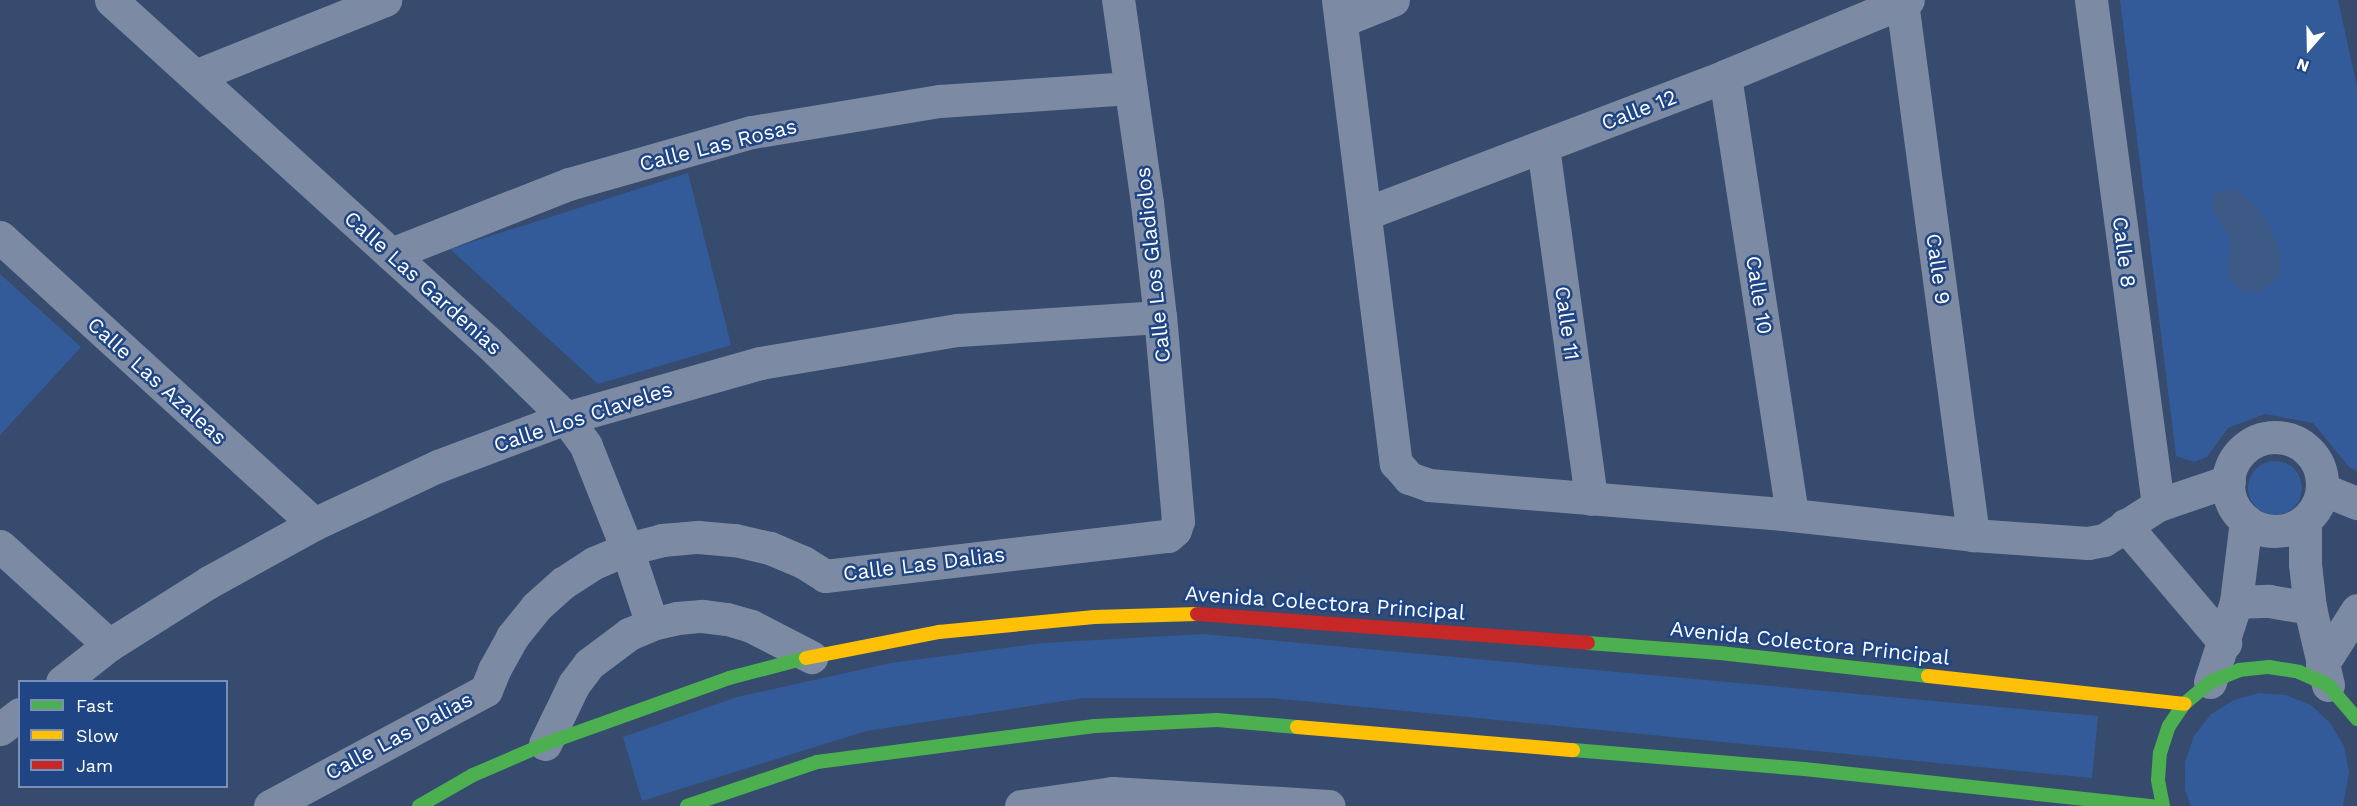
<!DOCTYPE html>
<html>
<head>
<meta charset="utf-8">
<style>
  body { margin:0 }
  #map { position:relative; width:2357px; height:806px; overflow:hidden; background:#364b6d; font-family:"Work Sans",sans-serif }
  div>[style] { position:absolute }
  [style*='--x'] { left:calc(var(--x)*1px); top:calc(var(--y)*1px); width:calc(var(--w)*1px); rotate:calc(var(--a)*1deg) }
  .green>* { inset:0; background:#335b9a }
  .round { border-radius:50% }
  .water>* { inset:0; background:#3d5986 }
  .street>* { height:33px; margin:-16.5px; padding:0 16.5px; transform-origin:16.5px; border-radius:16.5px; background:#7c8ba3 }
  .street>.ring { margin:-16.5px; padding:0; box-sizing:content-box; background:none; border:33px solid #7c8ba3; border-radius:50% }
  .fast>* { height:14px; margin:-7px; padding:0 7px; transform-origin:7px; border-radius:7px; background:#4caf50 }
  .slow>* { height:14px; margin:-7px; padding:0 7px; transform-origin:7px; border-radius:7px; background:#ffc107 }
  .jam>* { height:14px; margin:-7px; padding:0 7px; transform-origin:7px; border-radius:7px; background:#c62828 }
  span { translate:-50% -50%; white-space:nowrap; text-align:center; line-height:1.15; -webkit-text-stroke:5px #1f4584; paint-order:stroke }
  .street-label { font-size:21px; color:#fff }
  .legend { position:absolute; left:18px; top:680px; width:210px; height:108px; box-sizing:border-box; background:#1f4584; border:2px solid #798fb5; margin:0; padding:8px 10px; list-style:none; font-size:18px; color:#fff }
  .legend li { display:flex; align-items:center; gap:12px; height:30px }
  .legend b { width:30px; border:2px solid #798fb5 }
  .north { position:absolute; left:2279px; top:18px; width:60px; height:60px; -webkit-text-stroke:4px #1f4584; paint-order:stroke; rotate:200deg; font-size:16px; font-weight:700; line-height:24px; text-align:center; color:#fff }
  .north::after { content:''; display:block; margin:auto; width:21px; height:27px; background:#fff; clip-path:polygon(50% 0,100% 100%,50% 72%,0 100%) }
</style>
</head>
<body>
<div id="map">
  <div class="green">
    <div style="clip-path:polygon(2120px 0,2338px 0,2357px 87px,2357px 471px,2349px 467px,2313px 423px,2265px 414px,2228px 428px,2207px 457px,2194px 462px,2176px 456px)"></div>
    <div style="clip-path:polygon(688px 173px,731px 345px,598px 384px,450px 249px)"></div>
    <div style="clip-path:polygon(0 274px,81px 347px,0 435px)"></div>
    <div class="round" style="left:2248px;top:461px;width:54px;height:54px"></div>
    <div style="clip-path:polygon(1203px 634px,2098px 716px,2092px 778px,1272px 698px,1083px 698px,866px 731px,642px 801px,623px 737px,737px 697px,891px 663px,1042px 643px)"></div>
    <div style="clip-path:polygon(2259px 693px,2286px 695px,2311px 705px,2330px 723px,2344px 746px,2349px 772px,2343px 806px,2191px 806px,2185px 790px,2185px 762px,2194px 736px,2211px 714px,2234px 700px)"></div>
  </div>
  <div class="water">
    <div style="clip-path:polygon(2230px 188px,2243px 195px,2266px 219px,2281px 254px,2280px 270px,2277px 278px,2258px 293px,2242px 291px,2231px 281px,2229px 274px,2231px 239px,2214px 212px,2212px 202px,2216px 193px)"></div>
  </div>
  <div class="street">
    <div style="--x:111;--y:0;--w:510;--a:42.22"></div>
    <div style="--x:489;--y:343;--w:107;--a:44.2"></div>
    <div style="--x:566;--y:418;--w:34;--a:54"></div>
    <div style="--x:586;--y:446;--w:111;--a:68.3"></div>
    <div style="--x:627;--y:549;--w:79;--a:71.6"></div>
    <div style="--x:1338;--y:0;--w:467;--a:82.9"></div>
    <div style="--x:1396;--y:463;--w:20;--a:49"></div>
    <div style="--x:1409;--y:478;--w:21;--a:19"></div>
    <div style="--x:1429;--y:485;--w:364;--a:4.7"></div>
    <div style="--x:1792;--y:515;--w:182;--a:6.3"></div>
    <div style="--x:1973;--y:535;--w:115;--a:4"></div>
    <div style="--x:2088;--y:543;--w:16;--a:-11"></div>
    <div style="--x:2104;--y:540;--w:64;--a:-32.9"></div>
    <div style="--x:2158;--y:505;--w:75;--a:-18.7"></div>
    <div style="--x:2091;--y:0;--w:509;--a:82.44"></div>
    <div style="--x:1902;--y:2;--w:538;--a:82.41"></div>
    <div style="--x:1341;--y:21;--w:56;--a:-22"></div>
    <div style="--x:195;--y:76;--w:205;--a:-21.8"></div>
    <div style="--x:1725;--y:76;--w:444;--a:81.3"></div>
    <div style="--x:1543;--y:147;--w:355;--a:82.2"></div>
    <div style="--x:1367;--y:213;--w:383;--a:-20.9"></div>
    <div style="--x:1725;--y:76;--w:198;--a:-22.6"></div>
    <div style="--x:0;--y:237;--w:425;--a:42.4"></div>
    <div style="--x:391;--y:254;--w:191;--a:-21.5"></div>
    <div style="--x:569;--y:184;--w:190;--a:-15.9"></div>
    <div style="--x:752;--y:132;--w:191;--a:-9.4"></div>
    <div style="--x:940;--y:101;--w:190;--a:-3.9"></div>
    <div class="ring" style="left:2228px;top:437px;width:61px;height:61px"></div>
    <div style="--x:2322;--y:489;--w:38;--a:22"></div>
    <div style="--x:2305;--y:521;--w:43;--a:90"></div>
    <div style="--x:2305;--y:564;--w:44;--a:83.5"></div>
    <div style="--x:2310;--y:608;--w:79;--a:76.8"></div>
    <div style="--x:2125;--y:525;--w:155;--a:49.7"></div>
    <div style="--x:0;--y:546;--w:147;--a:42.2"></div>
    <div style="--x:2236;--y:602;--w:33;--a:-2"></div>
    <div style="--x:2269;--y:601;--w:42;--a:9.7"></div>
    <div style="--x:2322;--y:665;--w:65;--a:-57.5"></div>
    <div style="--x:62;--y:682;--w:60;--a:-38.2"></div>
    <div style="--x:109;--y:645;--w:118;--a:-32.2"></div>
    <div style="--x:209;--y:582;--w:120;--a:-28.9"></div>
    <div style="--x:314;--y:524;--w:137;--a:-25.1"></div>
    <div style="--x:438;--y:466;--w:137;--a:-20.6"></div>
    <div style="--x:566;--y:418;--w:202;--a:-15.8"></div>
    <div style="--x:760;--y:363;--w:201;--a:-9.5"></div>
    <div style="--x:958;--y:330;--w:202;--a:-3.7"></div>
    <div style="--x:2210;--y:682;--w:84;--a:-72"></div>
    <div style="--x:2236;--y:602;--w:82;--a:-83"></div>
    <div style="--x:0;--y:729;--w:25;--a:-37"></div>
    <div style="--x:545;--y:744;--w:67;--a:-64.2"></div>
    <div style="--x:574;--y:684;--w:25;--a:-53"></div>
    <div style="--x:589;--y:664;--w:50;--a:-36.9"></div>
    <div style="--x:629;--y:634;--w:25;--a:-23"></div>
    <div style="--x:652;--y:624;--w:26;--a:-13"></div>
    <div style="--x:677;--y:618;--w:25;--a:-5"></div>
    <div style="--x:702;--y:616;--w:25;--a:7"></div>
    <div style="--x:727;--y:619;--w:25;--a:16"></div>
    <div style="--x:751;--y:626;--w:68;--a:27.3"></div>
    <div style="--x:270;--y:806;--w:245;--a:-28.2"></div>
    <div style="--x:486;--y:690;--w:22;--a:-68"></div>
    <div style="--x:494;--y:670;--w:38;--a:-61"></div>
    <div style="--x:512;--y:637;--w:38;--a:-51"></div>
    <div style="--x:536;--y:607;--w:36;--a:-42"></div>
    <div style="--x:563;--y:583;--w:37;--a:-33"></div>
    <div style="--x:594;--y:563;--w:36;--a:-23"></div>
    <div style="--x:627;--y:549;--w:36;--a:-14"></div>
    <div style="--x:662;--y:540;--w:36;--a:-5"></div>
    <div style="--x:698;--y:537;--w:37;--a:5"></div>
    <div style="--x:735;--y:540;--w:36;--a:13"></div>
    <div style="--x:770;--y:548;--w:36;--a:23"></div>
    <div style="--x:803;--y:562;--w:26;--a:32"></div>
    <div style="--x:825;--y:576;--w:345;--a:-6.7"></div>
    <div style="--x:1168;--y:536;--w:9;--a:-41"></div>
    <div style="--x:1175;--y:530;--w:9;--a:-72"></div>
    <div style="--x:1178;--y:521;--w:205;--a:-95"></div>
    <div style="--x:1160;--y:317;--w:115;--a:-96.5"></div>
    <div style="--x:1147;--y:203;--w:205;--a:-98.1"></div>
    <div style="--x:1021;--y:806;--w:92;--a:-8.1"></div>
    <div style="--x:1112;--y:793;--w:217;--a:3.4"></div>
  </div>
  <div class="fast">
    <div style="--x:1588;--y:643;--w:132;--a:4.3"></div>
    <div style="--x:1720;--y:653;--w:209;--a:6.3"></div>
    <div style="--x:1573;--y:750;--w:232;--a:4.7"></div>
    <div style="--x:1804;--y:769;--w:350;--a:6.1"></div>
    <div style="--x:419;--y:806;--w:62;--a:-29.9"></div>
    <div style="--x:473;--y:775;--w:78;--a:-23.3"></div>
    <div style="--x:545;--y:744;--w:195;--a:-19.7"></div>
    <div style="--x:729;--y:678;--w:80;--a:-14.6"></div>
    <div style="--x:687;--y:806;--w:137;--a:-18.7"></div>
    <div style="--x:817;--y:762;--w:280;--a:-7.4"></div>
    <div style="--x:1095;--y:726;--w:122;--a:-2.8"></div>
    <div style="--x:1217;--y:720;--w:80;--a:5"></div>
    <div style="--x:2163;--y:806;--w:26;--a:-101"></div>
    <div style="--x:2158;--y:780;--w:27;--a:-86"></div>
    <div style="--x:2160;--y:753;--w:28;--a:-72"></div>
    <div style="--x:2169;--y:726;--w:27;--a:-56"></div>
    <div style="--x:2184;--y:704;--w:34;--a:-40"></div>
    <div style="--x:2210;--y:682;--w:31;--a:-22"></div>
    <div style="--x:2239;--y:670;--w:30;--a:-6"></div>
    <div style="--x:2269;--y:667;--w:30;--a:9"></div>
    <div style="--x:2299;--y:672;--w:32;--a:24"></div>
    <div style="--x:2328;--y:685;--w:45;--a:49.5"></div>
  </div>
  <div class="slow">
    <div style="--x:806;--y:658;--w:136;--a:-11.1"></div>
    <div style="--x:939;--y:632;--w:156;--a:-5.5"></div>
    <div style="--x:1094;--y:617;--w:103;--a:-1.7"></div>
    <div style="--x:1928;--y:676;--w:258;--a:6.2"></div>
    <div style="--x:1297;--y:727;--w:277;--a:4.8"></div>
  </div>
  <div class="jam">
    <div style="--x:1197;--y:614;--w:392;--a:4.2"></div>
  </div>
  <div class="street-label">
    <span style="left:1639px;top:110px;rotate:-21deg">Calle 12</span>
    <span style="left:718px;top:145px;rotate:-14deg">Calle Las Rosas</span>
    <span style="left:2124px;top:252px;rotate:83deg">Calle 8</span>
    <span style="left:1153px;top:265px;rotate:-96deg">Calle Los Gladiolos</span>
    <span style="left:1938px;top:269px;rotate:82deg">Calle 9</span>
    <span style="left:423px;top:283px;rotate:42deg">Calle Las Gardenias</span>
    <span style="left:1759px;top:295px;rotate:81deg">Calle 10</span>
    <span style="left:1567px;top:323px;rotate:82deg">Calle 11</span>
    <span style="left:157px;top:381px;rotate:42deg">Calle Las Azaleas</span>
    <span style="left:583px;top:417px;rotate:-18deg">Calle Los Claveles</span>
    <span style="left:924px;top:564px;rotate:-7deg">Calle Las Dalias</span>
    <span style="left:1325px;top:603px;rotate:4deg">Avenida Colectora Principal</span>
    <span style="left:1810px;top:643px;rotate:6deg">Avenida Colectora Principal</span>
    <span style="left:399px;top:736px;rotate:-28deg">Calle Las Dalias</span>
  </div>
  <ul class="legend">
  <li><b style="height:8px;background:#4caf50"></b>Fast</li>
  <li><b style="height:8px;background:#ffc107"></b>Slow</li>
  <li><b style="height:8px;background:#c62828"></b>Jam</li>
  </ul>
  <div class="north">N</div>
</div>
</body>
</html>
